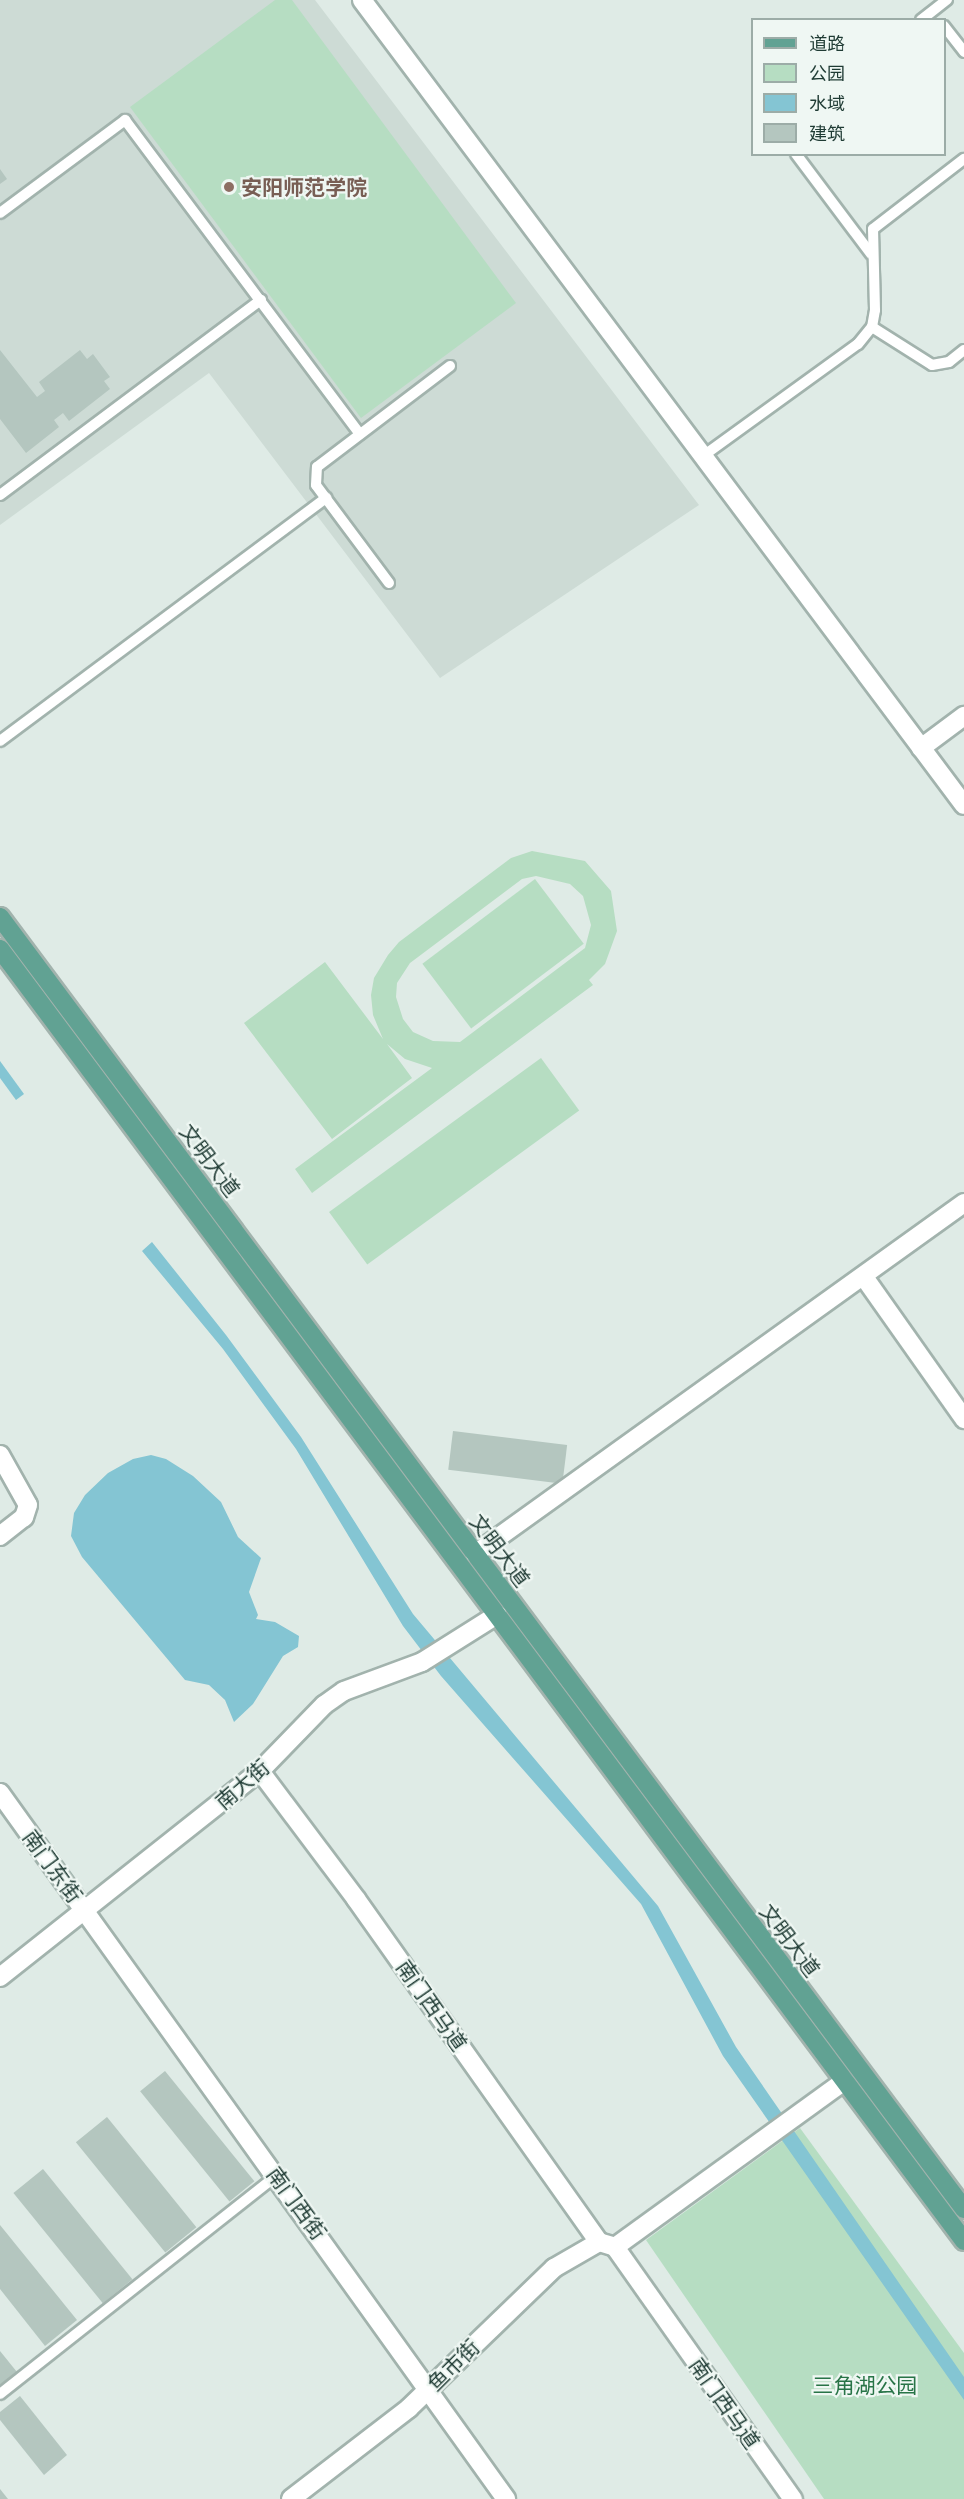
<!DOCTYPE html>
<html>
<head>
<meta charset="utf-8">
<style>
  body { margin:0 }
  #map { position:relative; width:964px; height:2499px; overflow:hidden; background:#dfebe6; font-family:"Titillium Web","Noto Sans SC",sans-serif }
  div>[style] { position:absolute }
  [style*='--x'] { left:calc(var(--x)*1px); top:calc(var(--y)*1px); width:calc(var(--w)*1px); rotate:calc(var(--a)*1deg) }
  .built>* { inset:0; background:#cddbd5 }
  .green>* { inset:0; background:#b6ddc2; transform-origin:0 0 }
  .water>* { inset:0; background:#84c5d3 }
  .building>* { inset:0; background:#b4c6bf; transform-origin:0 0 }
  .roads { filter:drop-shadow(2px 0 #a2b3ad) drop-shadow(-2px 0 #a2b3ad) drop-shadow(0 2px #a2b3ad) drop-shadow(0 -2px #a2b3ad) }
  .lane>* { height:10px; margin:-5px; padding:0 5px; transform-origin:5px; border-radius:5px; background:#fff }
  .street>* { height:18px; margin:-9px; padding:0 9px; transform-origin:9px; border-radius:9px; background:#fff }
  .secondary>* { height:18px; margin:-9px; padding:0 9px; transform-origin:9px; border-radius:9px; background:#fff }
  .primary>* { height:18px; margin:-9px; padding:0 9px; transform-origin:9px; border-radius:9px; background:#61a293 }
  .dots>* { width:16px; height:16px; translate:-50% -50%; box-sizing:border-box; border:3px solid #eff7f3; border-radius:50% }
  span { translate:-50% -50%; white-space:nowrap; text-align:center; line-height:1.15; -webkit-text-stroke:4.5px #eff7f3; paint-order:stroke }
  .education-label { font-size:21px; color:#785e54; font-weight:700 }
  .left { translate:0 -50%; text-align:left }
  .street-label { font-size:21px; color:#1f3b34 }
  .park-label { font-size:21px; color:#287447 }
  .legend { position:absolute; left:751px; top:18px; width:195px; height:138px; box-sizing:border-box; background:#eff7f3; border:2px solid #9caca7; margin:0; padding:8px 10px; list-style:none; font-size:18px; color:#1f3b34 }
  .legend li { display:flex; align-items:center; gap:12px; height:30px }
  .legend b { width:30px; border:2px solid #9caca7 }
</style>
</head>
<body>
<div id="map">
  <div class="built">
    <div style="clip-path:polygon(0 0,315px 0,699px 505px,440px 678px,209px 373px,0 525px)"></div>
  </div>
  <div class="green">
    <div style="clip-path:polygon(275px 0,292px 0,516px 303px,361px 418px,130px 107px)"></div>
    <div style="clip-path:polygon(evenodd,532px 851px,585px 861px,611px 891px,617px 931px,605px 964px,589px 980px,593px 985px,312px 1193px,295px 1169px,432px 1068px,405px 1059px,387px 1044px,412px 1078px,332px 1139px,244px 1023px,325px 962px,383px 1039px,373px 1015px,371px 995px,374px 978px,388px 955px,399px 942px,511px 858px,532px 851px,536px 876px,570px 884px,583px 896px,591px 925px,585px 948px,460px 1042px,433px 1041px,413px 1032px,403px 1019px,396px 997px,397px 983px,410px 963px,522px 879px,536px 876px)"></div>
    <div style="left:535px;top:879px;width:81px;height:141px;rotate:53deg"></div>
    <div style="left:541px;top:1058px;width:65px;height:262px;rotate:54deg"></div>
    <div style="clip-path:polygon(800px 2128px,964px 2353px,964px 2499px,824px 2499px,646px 2240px)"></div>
  </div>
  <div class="water">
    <div style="clip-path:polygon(0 1061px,24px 1094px,16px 1100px,0 1078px)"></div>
    <div style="clip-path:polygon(152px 1242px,226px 1335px,301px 1437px,413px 1614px,658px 1906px,736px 2047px,964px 2377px,964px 2400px,723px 2056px,641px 1904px,441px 1676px,403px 1626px,296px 1449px,223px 1349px,142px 1251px)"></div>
    <div style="clip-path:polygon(151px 1455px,166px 1459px,193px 1476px,221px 1502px,238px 1537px,261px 1558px,249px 1592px,258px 1615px,256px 1619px,275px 1622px,299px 1636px,298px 1647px,283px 1656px,253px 1704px,234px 1722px,225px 1700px,209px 1685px,185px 1680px,82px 1557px,71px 1536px,74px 1513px,85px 1495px,108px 1473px,133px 1459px)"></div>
  </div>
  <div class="building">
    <div style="clip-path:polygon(0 169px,7px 179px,0 184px)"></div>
    <div style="clip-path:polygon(0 350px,37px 397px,45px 391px,39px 382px,80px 350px,87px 359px,93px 354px,110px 377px,104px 381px,110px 389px,69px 421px,63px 413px,54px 420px,59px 427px,26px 453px,0 419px)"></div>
    <div style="left:453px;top:1431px;width:115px;height:39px;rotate:7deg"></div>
    <div style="left:165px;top:2071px;width:142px;height:32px;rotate:51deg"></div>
    <div style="left:107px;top:2117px;width:142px;height:40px;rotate:51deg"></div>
    <div style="left:43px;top:2169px;width:142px;height:38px;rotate:51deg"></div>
    <div style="clip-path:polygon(0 2225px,77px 2320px,45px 2346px,0 2289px)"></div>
    <div style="clip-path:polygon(0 2351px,17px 2372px,0 2385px)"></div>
    <div style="clip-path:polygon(20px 2396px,67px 2455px,44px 2475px,0 2420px,0 2412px)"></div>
    <div style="clip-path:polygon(0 2489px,8px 2499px,0 2499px)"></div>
  </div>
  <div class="roads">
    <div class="lane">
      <div style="--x:921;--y:20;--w:33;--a:-38"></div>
      <div style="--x:944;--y:26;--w:33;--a:52"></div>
      <div style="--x:796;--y:154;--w:125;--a:53.1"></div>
      <div style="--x:0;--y:213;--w:156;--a:-36.6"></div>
      <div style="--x:125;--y:120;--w:392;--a:53.2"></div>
      <div style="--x:872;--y:327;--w:71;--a:32.3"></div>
      <div style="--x:932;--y:365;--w:17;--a:-10"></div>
      <div style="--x:949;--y:362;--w:19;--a:-39"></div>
      <div style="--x:703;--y:456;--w:191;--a:-35.9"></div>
      <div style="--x:858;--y:344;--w:22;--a:-51"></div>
      <div style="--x:872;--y:327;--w:17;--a:-80"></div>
      <div style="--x:875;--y:310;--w:81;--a:-91.4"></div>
      <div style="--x:873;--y:229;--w:115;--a:-37.6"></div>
      <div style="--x:0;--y:495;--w:326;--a:-36.8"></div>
      <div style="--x:389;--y:583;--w:122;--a:-126.7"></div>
      <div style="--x:316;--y:485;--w:18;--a:-87"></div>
      <div style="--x:317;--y:467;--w:167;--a:-37.2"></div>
      <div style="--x:0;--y:741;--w:407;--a:-36.7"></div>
      <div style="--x:0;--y:2394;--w:353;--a:-38.3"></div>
    </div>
    <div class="street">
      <div style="--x:921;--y:748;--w:54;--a:-36.7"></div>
      <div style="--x:864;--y:1277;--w:174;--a:54.8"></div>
      <div style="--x:0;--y:1455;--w:57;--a:60.8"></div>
      <div style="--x:28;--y:1505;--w:13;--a:108"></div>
      <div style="--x:24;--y:1517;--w:31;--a:142"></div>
      <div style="--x:260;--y:1771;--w:160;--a:53.1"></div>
      <div style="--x:356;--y:1899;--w:420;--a:54.7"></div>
      <div style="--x:0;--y:1793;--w:869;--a:54.37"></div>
      <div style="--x:615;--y:2247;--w:283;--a:-35.9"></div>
      <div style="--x:291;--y:2499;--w:149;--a:-37.6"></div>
      <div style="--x:409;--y:2408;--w:202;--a:-44"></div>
      <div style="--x:554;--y:2268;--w:52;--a:-30"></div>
      <div style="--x:599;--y:2242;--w:17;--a:17"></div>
      <div style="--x:615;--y:2247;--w:309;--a:54.8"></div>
    </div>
    <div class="secondary">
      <div style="--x:362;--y:0;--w:1005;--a:53.21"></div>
      <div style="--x:475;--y:1554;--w:602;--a:-35.67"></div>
      <div style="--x:0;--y:1977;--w:332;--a:-38.4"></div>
      <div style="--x:260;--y:1771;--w:92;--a:-45.9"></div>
      <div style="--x:324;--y:1705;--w:24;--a:-35"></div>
      <div style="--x:344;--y:1691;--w:83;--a:-20.4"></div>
      <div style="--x:422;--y:1662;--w:89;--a:-32.1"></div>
    </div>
    <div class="primary">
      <div style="--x:0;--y:917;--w:1612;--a:53.27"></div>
      <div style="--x:0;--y:949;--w:1612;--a:53.27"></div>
    </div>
  </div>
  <div class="dots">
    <div style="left:229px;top:187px;background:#8d6e63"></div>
  </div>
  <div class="education-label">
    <span class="left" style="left:241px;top:187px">安阳师范学院</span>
  </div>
  <div class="street-label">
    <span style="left:210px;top:1160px;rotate:53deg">文明大道</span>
    <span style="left:500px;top:1550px;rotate:53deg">文明大道</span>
    <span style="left:242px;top:1784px;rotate:-41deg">南大街</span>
    <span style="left:53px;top:1866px;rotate:54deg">南门东街</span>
    <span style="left:790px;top:1940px;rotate:53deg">文明大道</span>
    <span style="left:432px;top:2005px;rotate:55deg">南门西马道</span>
    <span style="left:297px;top:2203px;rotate:54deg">南门西街</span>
    <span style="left:453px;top:2365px;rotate:-45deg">鱼市街</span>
    <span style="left:725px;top:2403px;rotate:55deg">南门西马道</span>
  </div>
  <div class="park-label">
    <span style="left:865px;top:2385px">三角湖公园</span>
  </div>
  <ul class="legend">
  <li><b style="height:8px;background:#61a293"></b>道路</li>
  <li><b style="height:16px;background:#b6ddc2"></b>公园</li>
  <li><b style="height:16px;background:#84c5d3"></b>水域</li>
  <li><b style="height:16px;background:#b4c6bf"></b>建筑</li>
  </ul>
</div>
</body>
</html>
